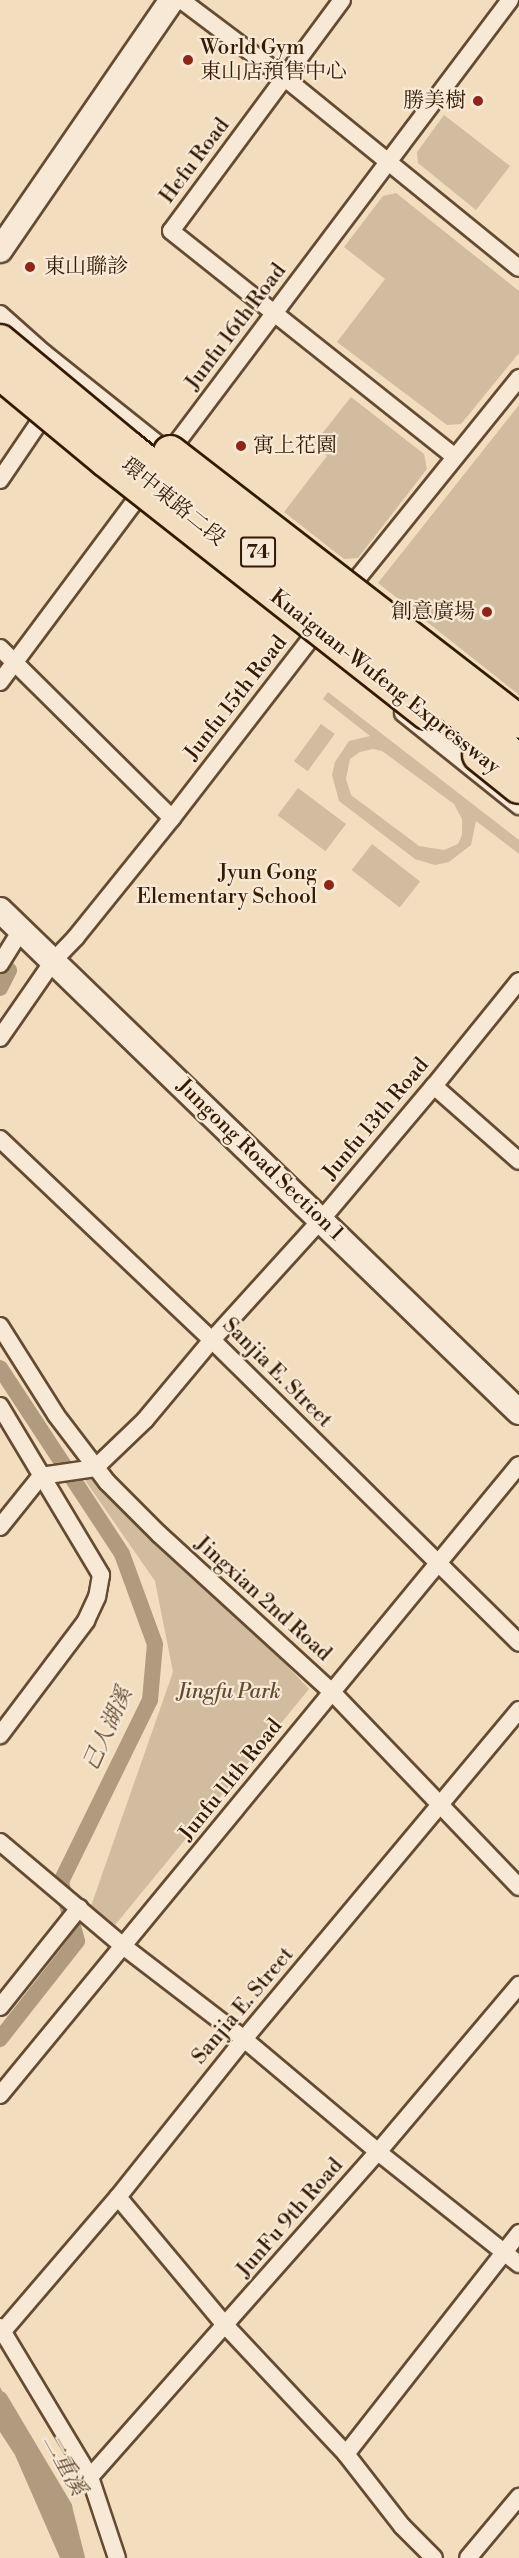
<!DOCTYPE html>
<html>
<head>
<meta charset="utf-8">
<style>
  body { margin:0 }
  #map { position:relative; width:519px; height:2558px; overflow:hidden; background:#f2ddbf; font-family:"Libre Bodoni","Noto Serif TC",serif }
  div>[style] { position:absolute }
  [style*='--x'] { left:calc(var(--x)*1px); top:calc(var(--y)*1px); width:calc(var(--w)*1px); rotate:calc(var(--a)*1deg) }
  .green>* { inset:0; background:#d2bc9f; transform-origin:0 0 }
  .water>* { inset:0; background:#b19b7f }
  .canal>* { height:16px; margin:-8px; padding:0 8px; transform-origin:8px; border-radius:8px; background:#b19b7f }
  .roads { filter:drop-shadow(2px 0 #644b32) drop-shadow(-2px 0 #644b32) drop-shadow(0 2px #644b32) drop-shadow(0 -2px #644b32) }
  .street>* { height:16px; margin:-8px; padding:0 8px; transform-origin:8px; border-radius:8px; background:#f7e9d5 }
  .secondary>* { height:24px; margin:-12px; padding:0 12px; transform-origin:12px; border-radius:12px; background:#f7e9d5 }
  .bridges { filter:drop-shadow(2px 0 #341a03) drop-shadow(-2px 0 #341a03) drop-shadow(0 2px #341a03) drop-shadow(0 -2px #341a03) }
  .highway-bridge>* { height:32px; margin:-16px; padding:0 16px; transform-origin:16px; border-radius:16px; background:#f2ddbf }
  .dots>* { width:16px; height:16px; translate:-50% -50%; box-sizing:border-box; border:3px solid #f7e9d5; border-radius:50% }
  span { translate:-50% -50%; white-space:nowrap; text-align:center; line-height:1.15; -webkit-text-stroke:4.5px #f7e9d5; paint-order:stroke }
  .shield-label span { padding:2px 4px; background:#f7e9d5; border:2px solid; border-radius:4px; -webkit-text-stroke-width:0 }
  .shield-label { font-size:20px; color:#341a03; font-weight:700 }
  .poi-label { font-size:21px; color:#341a03 }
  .left { translate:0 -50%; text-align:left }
  .right { translate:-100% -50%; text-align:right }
  .street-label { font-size:21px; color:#341a03 }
  .park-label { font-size:21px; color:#634b32; font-style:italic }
  .water-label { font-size:22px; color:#60472e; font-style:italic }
</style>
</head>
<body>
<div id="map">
  <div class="green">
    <div style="clip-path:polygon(444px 115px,510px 166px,476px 210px,418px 163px,417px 152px)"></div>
    <div style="clip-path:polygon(396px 193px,519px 291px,519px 353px,461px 424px,447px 425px,337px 342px,385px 279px,344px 247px,383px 196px)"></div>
    <div style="clip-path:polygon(351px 397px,424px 454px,427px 469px,358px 558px,344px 559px,284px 512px,327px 456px,313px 445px)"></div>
    <div style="clip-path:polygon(519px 405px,519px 695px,378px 583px)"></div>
    <div style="clip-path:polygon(evenodd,328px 692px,519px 840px,519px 854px,476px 821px,471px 845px,449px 862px,435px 865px,415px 859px,339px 801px,332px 775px,335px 762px,349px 741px,370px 736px,323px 699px,328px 692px,373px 749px,382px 751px,454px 804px,462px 819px,462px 835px,458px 844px,444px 850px,419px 846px,351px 795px,346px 779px,350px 759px,360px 752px,373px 749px)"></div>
    <div style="left:321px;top:724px;width:17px;height:46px;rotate:36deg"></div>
    <div style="left:298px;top:788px;width:60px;height:34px;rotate:37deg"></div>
    <div style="left:372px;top:844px;width:61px;height:33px;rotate:38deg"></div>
    <div style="clip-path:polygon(85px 1457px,95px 1460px,309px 1689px,115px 1925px,91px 1906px,173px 1672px,155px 1581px,80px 1473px,77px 1467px)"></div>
  </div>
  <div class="water">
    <div style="clip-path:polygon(0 2387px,31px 2450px,78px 2558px,60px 2558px,15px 2455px,0 2432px)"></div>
  </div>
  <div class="canal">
    <div style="--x:0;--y:988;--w:20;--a:-63"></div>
    <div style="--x:0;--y:1368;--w:222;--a:56.7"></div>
    <div style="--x:122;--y:1554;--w:96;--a:69.9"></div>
    <div style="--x:155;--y:1644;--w:56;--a:95.1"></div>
    <div style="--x:150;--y:1700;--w:203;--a:116.1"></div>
    <div style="--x:61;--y:1882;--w:61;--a:74.8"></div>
    <div style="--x:77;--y:1941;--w:125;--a:128.2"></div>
    <div style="--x:0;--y:2399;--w:126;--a:59.3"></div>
    <div style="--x:64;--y:2507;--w:53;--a:75.7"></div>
  </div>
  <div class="roads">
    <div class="street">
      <div style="--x:181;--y:0;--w:130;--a:36.9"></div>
      <div style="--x:285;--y:78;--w:301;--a:39.1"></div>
      <div style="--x:342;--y:0;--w:287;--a:126.5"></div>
      <div style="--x:171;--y:231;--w:363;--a:38.5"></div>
      <div style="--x:0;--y:314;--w:59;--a:41.6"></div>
      <div style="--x:44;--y:353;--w:165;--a:38.6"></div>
      <div style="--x:166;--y:457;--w:572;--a:-53.03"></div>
      <div style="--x:0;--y:480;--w:71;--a:-55.9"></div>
      <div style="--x:344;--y:595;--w:279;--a:-51.1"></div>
      <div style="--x:0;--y:648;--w:242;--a:44.7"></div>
      <div style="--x:0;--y:682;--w:244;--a:-53.3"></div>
      <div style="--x:403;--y:713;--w:149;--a:38.7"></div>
      <div style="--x:0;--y:964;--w:40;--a:-58"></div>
      <div style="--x:0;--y:1038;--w:95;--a:-55.3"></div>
      <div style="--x:54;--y:960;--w:32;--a:-46"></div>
      <div style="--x:76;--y:937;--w:153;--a:-51.1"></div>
      <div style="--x:172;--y:818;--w:244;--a:-52.3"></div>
      <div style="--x:434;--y:1086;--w:113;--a:41.4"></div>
      <div style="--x:0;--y:1139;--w:292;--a:43.5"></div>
      <div style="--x:212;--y:1340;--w:431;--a:44.6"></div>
      <div style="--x:0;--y:1326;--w:105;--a:57.8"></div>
      <div style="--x:56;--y:1415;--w:84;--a:52.7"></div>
      <div style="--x:107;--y:1482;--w:74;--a:45"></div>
      <div style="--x:159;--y:1534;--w:234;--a:42.4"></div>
      <div style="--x:332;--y:1692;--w:270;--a:46.2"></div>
      <div style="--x:0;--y:1406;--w:197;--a:59.1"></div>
      <div style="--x:101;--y:1575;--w:22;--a:100"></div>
      <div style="--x:97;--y:1597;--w:26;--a:115"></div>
      <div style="--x:86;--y:1621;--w:143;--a:127"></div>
      <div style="--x:41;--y:1476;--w:55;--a:-8.4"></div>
      <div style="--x:95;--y:1468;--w:69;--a:-43.8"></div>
      <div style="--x:145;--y:1420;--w:104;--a:-50.1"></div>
      <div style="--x:212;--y:1340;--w:162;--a:-47.8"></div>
      <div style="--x:321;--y:1220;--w:175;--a:-49.9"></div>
      <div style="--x:434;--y:1086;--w:135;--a:-51"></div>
      <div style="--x:0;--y:1527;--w:65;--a:-51.2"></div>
      <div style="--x:0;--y:1842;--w:161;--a:40.2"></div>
      <div style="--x:123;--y:1946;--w:153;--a:37.5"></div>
      <div style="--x:244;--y:2039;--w:175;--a:40.1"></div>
      <div style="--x:378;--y:2152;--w:180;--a:38.5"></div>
      <div style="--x:0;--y:2007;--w:127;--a:-51.4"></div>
      <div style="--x:0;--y:2095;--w:816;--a:-50.52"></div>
      <div style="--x:118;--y:2197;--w:168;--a:50.1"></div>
      <div style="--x:226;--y:2326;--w:175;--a:46.8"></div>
      <div style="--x:346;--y:2454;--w:91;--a:52.1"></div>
      <div style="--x:402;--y:2526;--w:45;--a:45"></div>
      <div style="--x:0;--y:2327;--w:175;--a:59"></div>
      <div style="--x:90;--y:2477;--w:85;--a:71.6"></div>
      <div style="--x:3;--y:2331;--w:177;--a:-49.4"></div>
      <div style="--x:118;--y:2197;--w:202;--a:-51.4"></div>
      <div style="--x:244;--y:2039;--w:429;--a:-50.1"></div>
      <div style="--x:346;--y:2454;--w:281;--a:-51.9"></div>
      <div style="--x:90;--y:2477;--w:434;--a:-48.5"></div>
      <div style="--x:378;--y:2152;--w:219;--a:-49.8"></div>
      <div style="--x:468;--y:2558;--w:80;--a:-50.1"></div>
    </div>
    <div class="secondary">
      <div style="--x:0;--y:250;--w:303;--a:-55.5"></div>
      <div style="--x:0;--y:910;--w:722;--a:44.05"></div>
    </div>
  </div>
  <div class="bridges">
    <div class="highway-bridge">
      <div style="--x:0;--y:341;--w:168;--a:39.7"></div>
      <div style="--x:129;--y:448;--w:499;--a:38.7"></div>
      <div style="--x:0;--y:373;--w:136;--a:39.6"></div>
      <div style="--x:105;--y:460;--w:409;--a:38.2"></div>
      <div style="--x:170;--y:452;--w:441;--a:37.7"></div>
      <div style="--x:479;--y:755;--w:51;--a:38.7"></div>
    </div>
  </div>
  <div class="dots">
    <div style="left:188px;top:60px;background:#8f2418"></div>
    <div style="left:478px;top:101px;background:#8f2418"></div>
    <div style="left:30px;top:267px;background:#8f2418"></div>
    <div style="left:241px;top:446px;background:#8f2418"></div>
    <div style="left:487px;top:612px;background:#8f2418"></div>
    <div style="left:329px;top:885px;background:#8f2418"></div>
  </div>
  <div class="shield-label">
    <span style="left:258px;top:552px">74</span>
  </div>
  <div class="poi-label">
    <span class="left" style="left:200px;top:60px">World Gym<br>東山店預售中心</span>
    <span class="right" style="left:466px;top:101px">勝美樹</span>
    <span class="left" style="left:44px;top:267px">東山聯診</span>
    <span class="left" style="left:253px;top:446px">寓上花園</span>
    <span class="right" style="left:475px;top:612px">創意廣場</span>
    <span class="right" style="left:317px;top:885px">Jyun Gong<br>Elementary School</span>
  </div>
  <div class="street-label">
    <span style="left:195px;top:161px;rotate:-53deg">Hefu Road</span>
    <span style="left:236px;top:327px;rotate:-53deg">Junfu 16th Road</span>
    <span style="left:173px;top:502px;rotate:39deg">環中東路二段</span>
    <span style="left:385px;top:682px;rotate:38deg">Kuaiguan-Wufeng Expressway</span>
    <span style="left:236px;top:698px;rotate:-52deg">Junfu 15th Road</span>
    <span style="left:376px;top:1119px;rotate:-50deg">Junfu 13th Road</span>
    <span style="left:260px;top:1160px;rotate:44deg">Jungong Road Section 1</span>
    <span style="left:277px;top:1373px;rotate:45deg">Sanjia E. Street</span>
    <span style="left:263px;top:1599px;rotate:42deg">Jingxian 2nd Road</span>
    <span style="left:231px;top:1780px;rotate:-51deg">Junfu 11th Road</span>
    <span style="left:243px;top:2006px;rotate:-50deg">Sanjia E. Street</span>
    <span style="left:290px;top:2218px;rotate:-49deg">JunFu 9th Road</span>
  </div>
  <div class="park-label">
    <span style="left:229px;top:1692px">Jingfu Park</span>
  </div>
  <div class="water-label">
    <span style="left:108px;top:1729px;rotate:-66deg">己人湖溪</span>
    <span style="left:64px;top:2465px;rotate:61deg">二重溪</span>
  </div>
</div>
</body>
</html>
